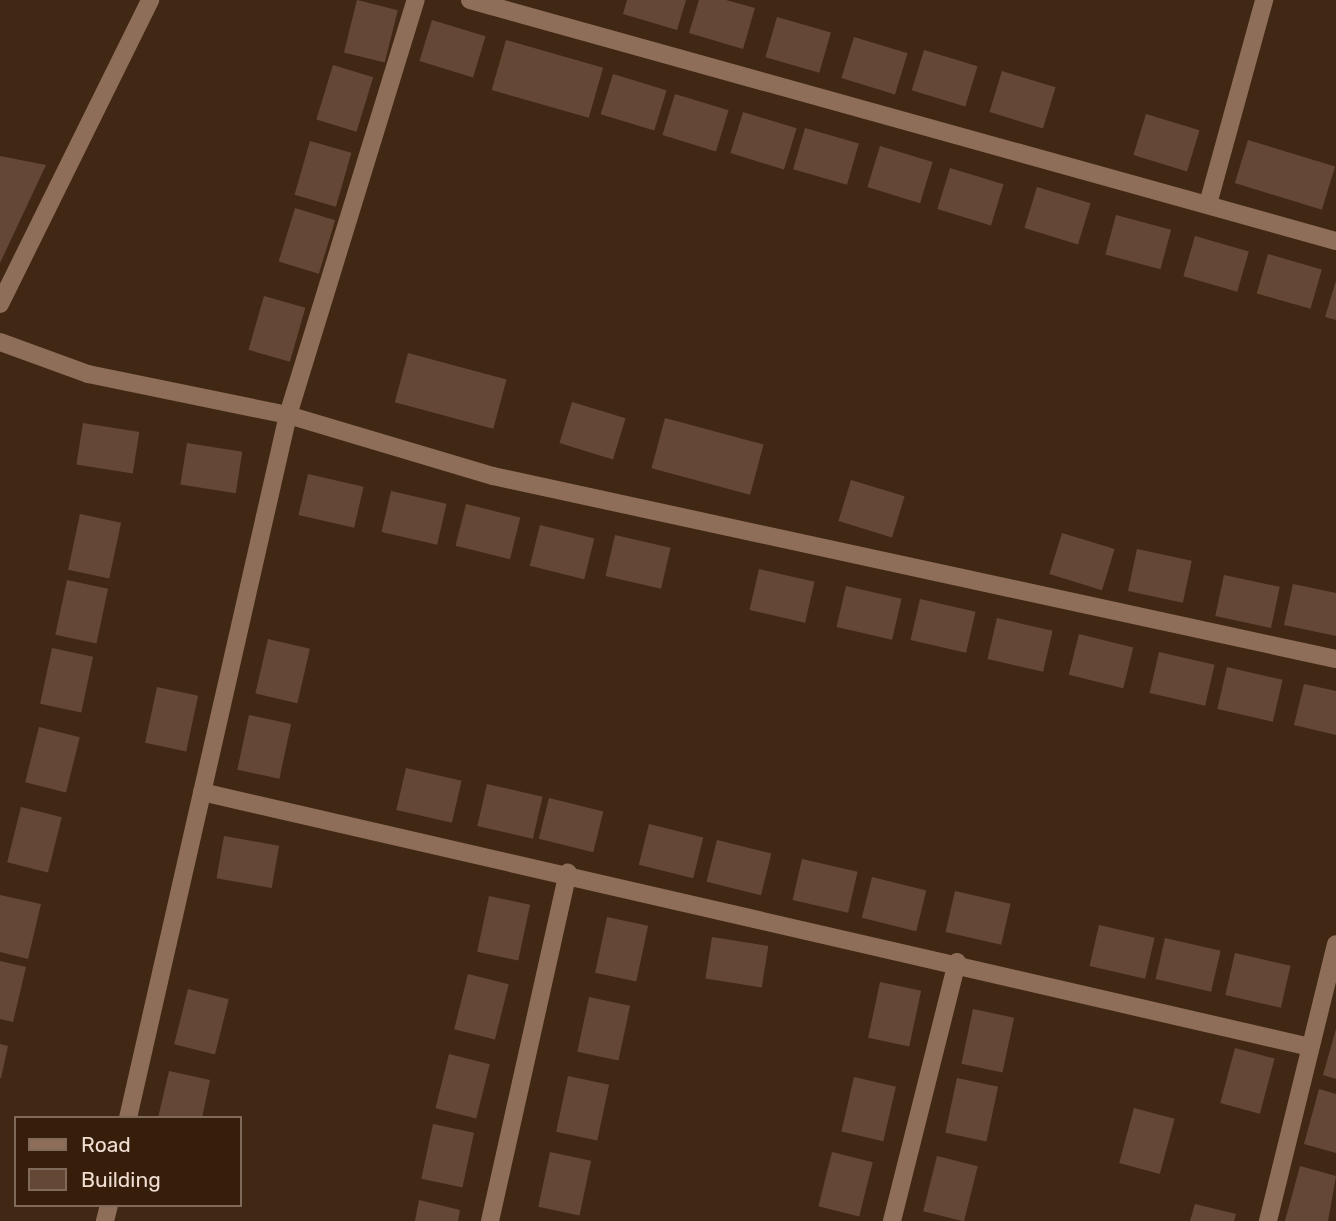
<!DOCTYPE html>
<html>
<head>
<meta charset="utf-8">
<style>
  body { margin:0 }
  #map { position:relative; width:1336px; height:1221px; overflow:hidden; background:#412815; font-family:Rubik,sans-serif }
  div>[style] { position:absolute }
  [style*='--x'] { left:calc(var(--x)*1px); top:calc(var(--y)*1px); width:calc(var(--w)*1px); rotate:calc(var(--a)*1deg) }
  .building>* { inset:0; background:#644835; transform-origin:0 0 }
  .minor>* { height:18px; margin:-9px; padding:0 9px; transform-origin:9px; border-radius:9px; background:#8e6e58 }
  span { translate:-50% -50%; white-space:nowrap; text-align:center; line-height:1.15; -webkit-text-stroke:5px #361e0b; paint-order:stroke }
  .legend { position:absolute; left:14px; top:1116px; width:228px; height:91px; box-sizing:border-box; background:#361e0b; border:2px solid #806b5b; margin:0; padding:9px 12px; list-style:none; font-size:21px; color:#f0ded3 }
  .legend li { display:flex; align-items:center; gap:14px; height:35px }
  .legend b { width:35px; border:2px solid #806b5b }
</style>
</head>
<body>
<div id="map">
  <div class="building">
    <div style="left:357px;top:0;width:42px;height:54px;rotate:14deg"></div>
    <div style="clip-path:polygon(627px 0,686px 0,677px 30px,623px 14px)"></div>
    <div style="clip-path:polygon(699px 0,726px 0,755px 8px,743px 49px,689px 33px)"></div>
    <div style="left:777px;top:17px;width:56px;height:42px;rotate:16deg"></div>
    <div style="left:432px;top:20px;width:56px;height:43px;rotate:17deg"></div>
    <div style="left:854px;top:37px;width:56px;height:43px;rotate:17deg"></div>
    <div style="left:506px;top:40px;width:101px;height:52px;rotate:16deg"></div>
    <div style="left:924px;top:50px;width:56px;height:42px;rotate:17deg"></div>
    <div style="left:333px;top:65px;width:42px;height:57px;rotate:17deg"></div>
    <div style="left:1002px;top:71px;width:56px;height:43px;rotate:17deg"></div>
    <div style="left:613px;top:74px;width:56px;height:42px;rotate:17deg"></div>
    <div style="left:675px;top:94px;width:56px;height:43px;rotate:17deg"></div>
    <div style="left:743px;top:112px;width:56px;height:43px;rotate:17deg"></div>
    <div style="left:1146px;top:114px;width:56px;height:43px;rotate:17deg"></div>
    <div style="left:805px;top:128px;width:56px;height:43px;rotate:16deg"></div>
    <div style="left:1248px;top:140px;width:91px;height:45px;rotate:17deg"></div>
    <div style="left:310px;top:141px;width:43px;height:56px;rotate:16deg"></div>
    <div style="left:880px;top:146px;width:55px;height:43px;rotate:17deg"></div>
    <div style="clip-path:polygon(0 156px,46px 165px,0 263px)"></div>
    <div style="left:950px;top:168px;width:56px;height:43px;rotate:17deg"></div>
    <div style="left:1037px;top:187px;width:56px;height:43px;rotate:17deg"></div>
    <div style="left:295px;top:208px;width:42px;height:56px;rotate:17deg"></div>
    <div style="left:1116px;top:215px;width:57px;height:41px;rotate:15deg"></div>
    <div style="left:1195px;top:236px;width:56px;height:42px;rotate:16deg"></div>
    <div style="left:1268px;top:254px;width:56px;height:41px;rotate:16deg"></div>
    <div style="clip-path:polygon(1336px 281px,1336px 320px,1325px 317px)"></div>
    <div style="left:264px;top:296px;width:43px;height:56px;rotate:16deg"></div>
    <div style="left:408px;top:353px;width:102px;height:51px;rotate:15deg"></div>
    <div style="left:572px;top:402px;width:56px;height:43px;rotate:17deg"></div>
    <div style="left:665px;top:418px;width:102px;height:52px;rotate:15deg"></div>
    <div style="left:83px;top:423px;width:57px;height:42px;rotate:9deg"></div>
    <div style="left:187px;top:443px;width:56px;height:42px;rotate:9deg"></div>
    <div style="left:308px;top:474px;width:57px;height:42px;rotate:13deg"></div>
    <div style="left:851px;top:480px;width:56px;height:43px;rotate:17deg"></div>
    <div style="left:391px;top:491px;width:57px;height:42px;rotate:13deg"></div>
    <div style="left:466px;top:504px;width:56px;height:43px;rotate:14deg"></div>
    <div style="left:80px;top:514px;width:42px;height:57px;rotate:12deg"></div>
    <div style="left:540px;top:525px;width:56px;height:42px;rotate:14deg"></div>
    <div style="left:1062px;top:533px;width:55px;height:43px;rotate:17deg"></div>
    <div style="left:615px;top:535px;width:57px;height:42px;rotate:13deg"></div>
    <div style="left:1137px;top:549px;width:56px;height:43px;rotate:12deg"></div>
    <div style="left:759px;top:569px;width:57px;height:42px;rotate:13deg"></div>
    <div style="left:1224px;top:575px;width:57px;height:42px;rotate:12deg"></div>
    <div style="left:67px;top:580px;width:42px;height:56px;rotate:12deg"></div>
    <div style="clip-path:polygon(1293px 584px,1336px 593px,1336px 636px,1284px 625px)"></div>
    <div style="left:846px;top:586px;width:57px;height:42px;rotate:13deg"></div>
    <div style="left:920px;top:599px;width:57px;height:42px;rotate:13deg"></div>
    <div style="left:997px;top:618px;width:57px;height:42px;rotate:13deg"></div>
    <div style="left:1079px;top:634px;width:56px;height:42px;rotate:14deg"></div>
    <div style="left:268px;top:639px;width:43px;height:56px;rotate:13deg"></div>
    <div style="left:52px;top:648px;width:42px;height:57px;rotate:12deg"></div>
    <div style="left:1159px;top:652px;width:57px;height:42px;rotate:13deg"></div>
    <div style="left:1227px;top:667px;width:57px;height:43px;rotate:13deg"></div>
    <div style="clip-path:polygon(1304px 684px,1336px 691px,1336px 735px,1294px 725px)"></div>
    <div style="left:157px;top:687px;width:42px;height:57px;rotate:12deg"></div>
    <div style="left:249px;top:715px;width:43px;height:56px;rotate:12deg"></div>
    <div style="left:39px;top:727px;width:42px;height:57px;rotate:14deg"></div>
    <div style="left:406px;top:768px;width:57px;height:43px;rotate:13deg"></div>
    <div style="left:487px;top:784px;width:57px;height:43px;rotate:13deg"></div>
    <div style="left:549px;top:798px;width:56px;height:42px;rotate:14deg"></div>
    <div style="left:21px;top:807px;width:42px;height:57px;rotate:14deg"></div>
    <div style="left:649px;top:824px;width:56px;height:42px;rotate:14deg"></div>
    <div style="left:224px;top:836px;width:56px;height:43px;rotate:10deg"></div>
    <div style="left:717px;top:840px;width:56px;height:43px;rotate:14deg"></div>
    <div style="left:802px;top:859px;width:57px;height:42px;rotate:13deg"></div>
    <div style="left:872px;top:877px;width:56px;height:42px;rotate:14deg"></div>
    <div style="left:955px;top:891px;width:57px;height:42px;rotate:13deg"></div>
    <div style="clip-path:polygon(0 895px,41px 904px,28px 959px,0 952px)"></div>
    <div style="left:489px;top:896px;width:42px;height:57px;rotate:12deg"></div>
    <div style="left:607px;top:917px;width:42px;height:57px;rotate:12deg"></div>
    <div style="left:1099px;top:925px;width:57px;height:42px;rotate:13deg"></div>
    <div style="left:712px;top:937px;width:57px;height:42px;rotate:9deg"></div>
    <div style="left:1165px;top:938px;width:57px;height:42px;rotate:13deg"></div>
    <div style="left:1235px;top:953px;width:57px;height:43px;rotate:13deg"></div>
    <div style="clip-path:polygon(0 961px,26px 967px,13px 1022px,0 1019px)"></div>
    <div style="left:468px;top:974px;width:42px;height:57px;rotate:14deg"></div>
    <div style="left:880px;top:982px;width:42px;height:57px;rotate:12deg"></div>
    <div style="left:188px;top:989px;width:42px;height:57px;rotate:14deg"></div>
    <div style="left:589px;top:997px;width:42px;height:56px;rotate:12deg"></div>
    <div style="left:973px;top:1009px;width:42px;height:56px;rotate:12deg"></div>
    <div style="clip-path:polygon(1336px 1029px,1336px 1079px,1323px 1075px)"></div>
    <div style="clip-path:polygon(0 1044px,8px 1046px,1px 1078px,0 1078px)"></div>
    <div style="left:1235px;top:1048px;width:41px;height:57px;rotate:15deg"></div>
    <div style="left:449px;top:1054px;width:42px;height:56px;rotate:14deg"></div>
    <div style="clip-path:polygon(169px 1071px,210px 1080px,202px 1118px,158px 1118px)"></div>
    <div style="left:568px;top:1076px;width:42px;height:57px;rotate:12deg"></div>
    <div style="left:854px;top:1077px;width:43px;height:56px;rotate:13deg"></div>
    <div style="left:957px;top:1078px;width:42px;height:56px;rotate:12deg"></div>
    <div style="clip-path:polygon(1319px 1089px,1336px 1094px,1336px 1153px,1304px 1144px)"></div>
    <div style="left:1134px;top:1108px;width:42px;height:57px;rotate:15deg"></div>
    <div style="left:433px;top:1124px;width:42px;height:56px;rotate:12deg"></div>
    <div style="left:550px;top:1152px;width:42px;height:56px;rotate:12deg"></div>
    <div style="left:832px;top:1152px;width:42px;height:56px;rotate:14deg"></div>
    <div style="left:937px;top:1156px;width:42px;height:57px;rotate:14deg"></div>
    <div style="clip-path:polygon(1300px 1166px,1336px 1176px,1328px 1221px,1285px 1221px)"></div>
    <div style="clip-path:polygon(419px 1200px,460px 1210px,458px 1221px,415px 1221px)"></div>
    <div style="clip-path:polygon(1195px 1204px,1236px 1214px,1234px 1221px,1190px 1221px)"></div>
  </div>
  <div class="minor">
    <div style="--x:470;--y:0;--w:899;--a:15.55"></div>
    <div style="--x:1208;--y:204;--w:212;--a:-74.6"></div>
    <div style="--x:0;--y:304;--w:339;--a:-63.7"></div>
    <div style="--x:0;--y:342;--w:94;--a:20"></div>
    <div style="--x:88;--y:374;--w:204;--a:11.6"></div>
    <div style="--x:288;--y:415;--w:214;--a:16.6"></div>
    <div style="--x:493;--y:476;--w:863;--a:12.25"></div>
    <div style="--x:202;--y:792;--w:1137;--a:12.96"></div>
    <div style="--x:128;--y:1118;--w:721;--a:-77.18"></div>
    <div style="--x:288;--y:415;--w:434;--a:-72.9"></div>
    <div style="--x:105;--y:1221;--w:16;--a:-76"></div>
    <div style="--x:490;--y:1221;--w:357;--a:-77.4"></div>
    <div style="--x:892;--y:1221;--w:267;--a:-75.9"></div>
    <div style="--x:1268;--y:1221;--w:285;--a:-76.2"></div>
  </div>
  <ul class="legend">
  <li><b style="height:9px;background:#8e6e58"></b>Road</li>
  <li><b style="height:19px;background:#644835"></b>Building</li>
  </ul>
</div>
</body>
</html>
